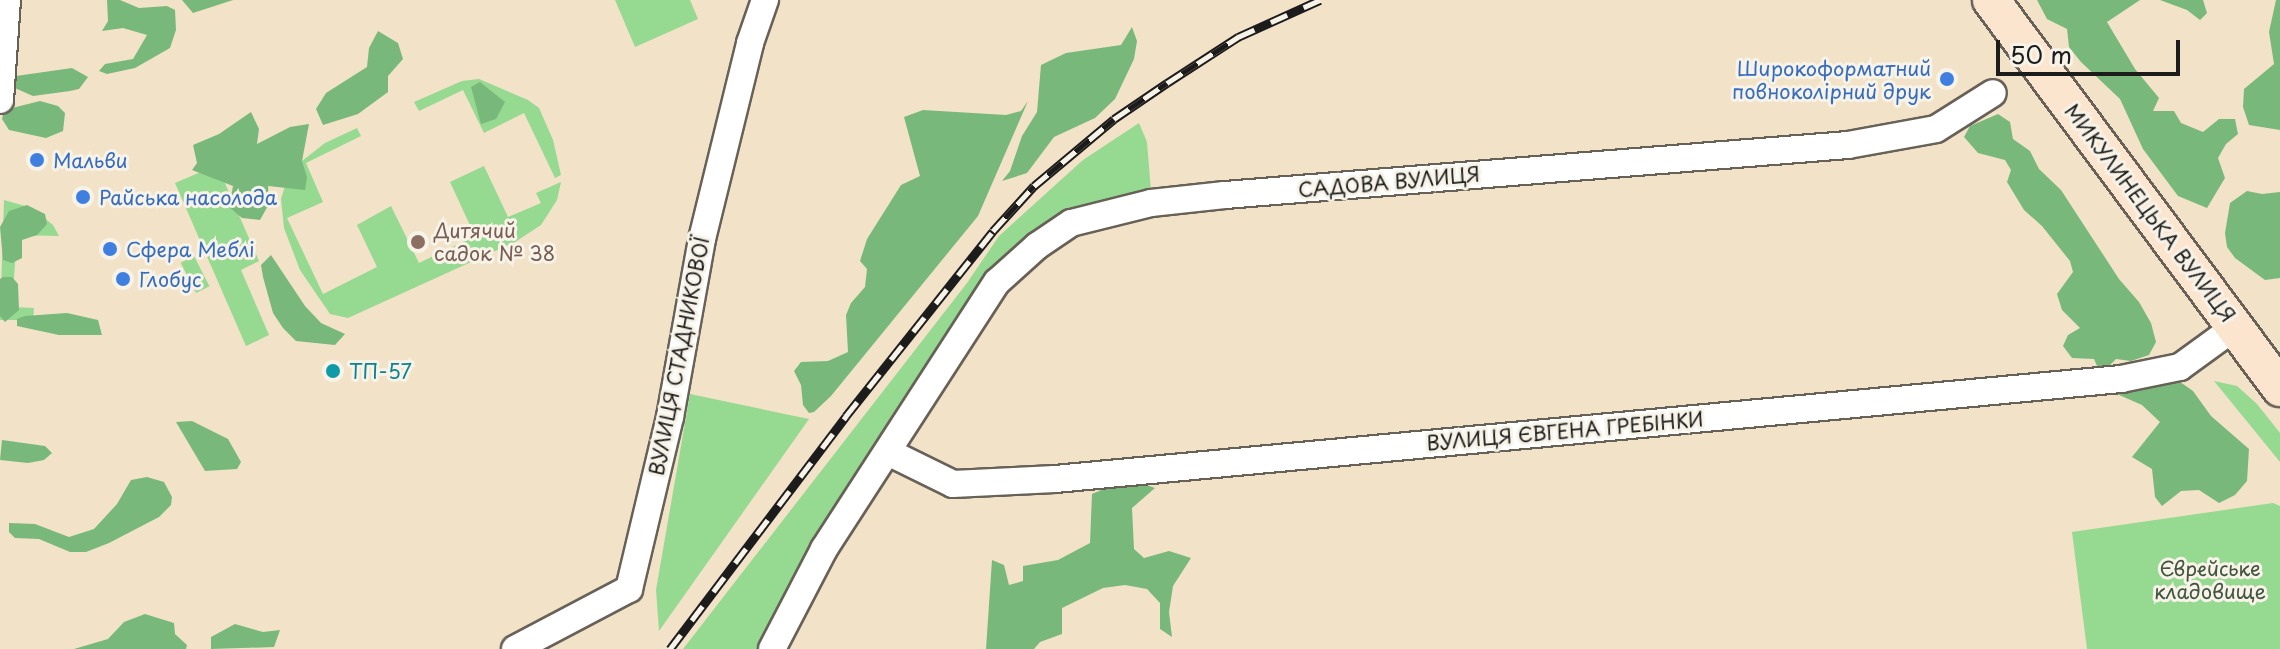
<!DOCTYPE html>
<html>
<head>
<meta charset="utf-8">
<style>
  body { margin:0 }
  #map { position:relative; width:2280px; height:649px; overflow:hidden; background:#f2e2c7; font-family:"Playpen Sans",sans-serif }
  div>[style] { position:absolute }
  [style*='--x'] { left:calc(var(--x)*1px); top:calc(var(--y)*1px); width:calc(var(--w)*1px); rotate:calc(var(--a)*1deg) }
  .green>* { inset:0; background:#96d991; transform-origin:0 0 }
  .forest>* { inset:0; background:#78b97b }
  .roads { filter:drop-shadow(2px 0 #676158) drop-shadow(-2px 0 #676158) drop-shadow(0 2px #676158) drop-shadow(0 -2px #676158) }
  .street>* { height:26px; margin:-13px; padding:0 13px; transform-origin:13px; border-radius:13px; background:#fff }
  .secondary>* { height:36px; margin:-18px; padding:0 18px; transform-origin:18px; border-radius:18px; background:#fce5cf }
  .rail>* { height:9px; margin-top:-4.5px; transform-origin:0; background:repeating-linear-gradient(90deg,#f7f3e8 0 18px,#1c1c1c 0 36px); box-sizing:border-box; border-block:2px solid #1c1c1c }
  .dots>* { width:22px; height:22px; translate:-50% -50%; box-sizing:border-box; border:4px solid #f7f3e8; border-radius:50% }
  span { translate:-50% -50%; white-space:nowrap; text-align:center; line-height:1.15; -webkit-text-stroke:6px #f7f3e8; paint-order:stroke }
  .shop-label { font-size:20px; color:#366cbe }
  .right { translate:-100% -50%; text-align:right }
  .left { translate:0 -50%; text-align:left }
  .street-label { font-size:20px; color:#1c1c1c }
  .education-label { font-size:20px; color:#785e54 }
  .culture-label { font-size:20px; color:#0d838f }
  .park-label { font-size:20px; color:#41553f }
  .scale { position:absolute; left:1996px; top:40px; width:184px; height:36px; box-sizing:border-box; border:4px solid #1c1c1c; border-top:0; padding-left:10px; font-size:24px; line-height:28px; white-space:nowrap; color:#1c1c1c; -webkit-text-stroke:6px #f7f3e8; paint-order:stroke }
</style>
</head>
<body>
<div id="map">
  <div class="green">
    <div style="clip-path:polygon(615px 0,690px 0,698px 19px,635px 47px)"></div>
    <div style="clip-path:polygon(479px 79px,528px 100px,539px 108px,553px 140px,561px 175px,555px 178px,524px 113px,484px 133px,463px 90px,419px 111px,414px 102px,462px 81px)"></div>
    <div style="clip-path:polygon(1139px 123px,1147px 142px,1151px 191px,1101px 200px,1064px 215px,1022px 247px,819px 538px,757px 649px,683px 649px,967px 283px,999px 236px,1083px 160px)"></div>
    <div style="clip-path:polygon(357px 128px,361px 136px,306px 163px,323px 202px,287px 218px,323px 294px,377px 267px,357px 225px,391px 206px,419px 263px,475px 236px,450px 182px,484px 166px,508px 217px,541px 203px,536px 193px,561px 182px,557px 200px,541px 225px,515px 242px,348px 318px,330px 314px,300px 270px,284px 228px,281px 199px,287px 179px,302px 161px,325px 143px)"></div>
    <div style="clip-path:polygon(217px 165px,259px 261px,241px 270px,269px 335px,246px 346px,175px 183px)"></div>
    <div style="clip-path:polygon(4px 200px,32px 208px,53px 225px,59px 236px,17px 235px,12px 307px,34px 308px,33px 320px,0 320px)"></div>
    <div style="left:194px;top:256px;width:34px;height:15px;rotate:63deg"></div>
    <div style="clip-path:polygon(2214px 381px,2237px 386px,2257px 404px,2280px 433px,2280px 462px)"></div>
    <div style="clip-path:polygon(690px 394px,809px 419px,659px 631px,656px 590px)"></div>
    <div style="clip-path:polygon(2273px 503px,2280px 506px,2280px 649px,2087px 649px,2072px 532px)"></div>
  </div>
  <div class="forest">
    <div style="clip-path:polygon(107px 0,120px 0,139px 8px,167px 6px,175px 10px,176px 30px,170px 48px,135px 68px,107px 74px,99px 71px,105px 64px,133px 59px,147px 35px,123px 28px,102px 31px,108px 21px)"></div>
    <div style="clip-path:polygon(182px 0,233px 0,193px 13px)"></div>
    <div style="clip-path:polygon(2037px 0,2140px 0,2107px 22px,2135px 69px,2159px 98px,2153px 111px,2174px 111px,2181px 123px,2203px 132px,2219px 119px,2235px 119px,2238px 134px,2226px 144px,2218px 158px,2225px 178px,2207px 208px,2178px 196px,2143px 149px,2120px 99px,2081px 62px,2069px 47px,2067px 29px,2047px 19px)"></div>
    <div style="clip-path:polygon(2160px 0,2203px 0,2207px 13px,2200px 20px,2187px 10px)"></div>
    <div style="clip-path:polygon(2276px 0,2280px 0,2280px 130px,2249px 125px,2243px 107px,2244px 89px,2274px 64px,2269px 32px)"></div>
    <div style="clip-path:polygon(1132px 27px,1137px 41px,1134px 59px,1115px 99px,1095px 118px,1054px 137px,1027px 173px,1002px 181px,1010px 171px,1022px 136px,1037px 112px,1041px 65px,1066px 53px,1121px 45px)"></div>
    <div style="clip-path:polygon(378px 31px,398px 43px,403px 59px,388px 76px,388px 92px,358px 114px,323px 125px,316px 109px,326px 93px,367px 67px,369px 48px)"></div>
    <div style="clip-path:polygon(72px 68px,88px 77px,79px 89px,70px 91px,33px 96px,8px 85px,16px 76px)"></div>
    <div style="clip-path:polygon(480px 82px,505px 102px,496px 119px,481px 124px,471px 87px)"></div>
    <div style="clip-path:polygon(40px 101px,58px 106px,65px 113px,63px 131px,46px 138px,9px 130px,2px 119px,4px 110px)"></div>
    <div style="clip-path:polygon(1028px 101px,978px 216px,831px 396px,814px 412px,809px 413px,803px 405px,801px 385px,794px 371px,801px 362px,828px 361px,848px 352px,846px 315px,851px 303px,865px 287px,867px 269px,860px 261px,867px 239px,901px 185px,920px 176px,904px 117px,923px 110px,1006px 115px,1021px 111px)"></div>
    <div style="clip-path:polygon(251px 112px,259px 129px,257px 144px,290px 127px,309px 124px,302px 161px,307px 177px,305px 190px,268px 186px,269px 204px,260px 220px,242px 218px,229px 207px,233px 186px,192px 170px,197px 163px,193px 145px,219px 134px)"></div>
    <div style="clip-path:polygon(1998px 114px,2010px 122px,2013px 139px,2030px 151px,2039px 169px,2061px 190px,2119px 279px,2139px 302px,2151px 323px,2156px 342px,2149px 355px,2131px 361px,2116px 359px,2106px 369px,2098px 368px,2094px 359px,2072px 358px,2063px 346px,2068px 335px,2080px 328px,2062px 310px,2057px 294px,2073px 272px,2070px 261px,2042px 226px,2024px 210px,2007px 182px,2011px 170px,2005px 160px,1978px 153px,1964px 137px,1970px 126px)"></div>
    <div style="clip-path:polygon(2247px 191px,2262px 194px,2280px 192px,2280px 278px,2265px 280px,2235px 258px,2227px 247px,2225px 233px,2230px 203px)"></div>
    <div style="clip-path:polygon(27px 205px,45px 214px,47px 224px,37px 235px,22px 240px,22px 258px,12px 263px,3px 260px,0 227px,9px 211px)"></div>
    <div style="clip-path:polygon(271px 255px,305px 306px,321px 323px,345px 334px,335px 345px,296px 341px,283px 328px,273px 313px,263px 277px,261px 265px)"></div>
    <div style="clip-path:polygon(3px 277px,12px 277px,18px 284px,19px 310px,5px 322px,0 316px,0 279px)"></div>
    <div style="clip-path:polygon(67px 313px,98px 320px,102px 335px,59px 335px,17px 326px,17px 319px,25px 316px)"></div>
    <div style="clip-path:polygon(2156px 365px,2193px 391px,2211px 416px,2249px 449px,2247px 481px,2235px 495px,2219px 503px,2199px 490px,2181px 491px,2162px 506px,2155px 497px,2152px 469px,2132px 457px,2160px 422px,2142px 405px,2110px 391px)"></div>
    <div style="clip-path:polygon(192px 421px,228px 439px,241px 462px,237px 469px,205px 471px,176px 422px)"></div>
    <div style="clip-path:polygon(2px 440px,45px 446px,52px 453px,44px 460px,28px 463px,0 460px)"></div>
    <div style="clip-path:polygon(147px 477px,164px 482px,172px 497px,171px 505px,159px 517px,109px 543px,86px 552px,70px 552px,39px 539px,15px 538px,9px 532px,9px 523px,35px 524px,69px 537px,94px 529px,117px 504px,131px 480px)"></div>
    <div style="clip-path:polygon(1138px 482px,1155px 488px,1132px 508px,1134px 549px,1144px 558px,1169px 551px,1191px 558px,1173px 586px,1169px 612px,1172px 637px,1160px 629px,1160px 603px,1147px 589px,1125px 585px,1103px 588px,1062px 608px,1062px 634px,1040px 642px,1034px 649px,986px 649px,992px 560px,1004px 565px,1009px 585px,1023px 581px,1023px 566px,1058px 560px,1090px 543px,1092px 494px,1113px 485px)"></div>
    <div style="clip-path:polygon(145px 614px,174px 623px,175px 634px,187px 645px,186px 649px,74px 649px,108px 639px,124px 622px)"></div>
    <div style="clip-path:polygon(235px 624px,263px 632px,280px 630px,274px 647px,211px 649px,211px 637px)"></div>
  </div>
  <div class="roads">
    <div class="street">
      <div style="--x:0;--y:100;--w:100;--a:-86"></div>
      <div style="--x:888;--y:452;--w:72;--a:26.2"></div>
      <div style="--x:953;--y:484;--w:102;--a:-2.8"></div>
      <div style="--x:1055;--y:479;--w:1071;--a:-5.36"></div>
      <div style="--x:2121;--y:379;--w:60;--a:-11.5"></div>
      <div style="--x:2180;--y:367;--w:68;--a:-36"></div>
      <div style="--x:515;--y:649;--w:129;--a:-27.8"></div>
      <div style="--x:629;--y:589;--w:177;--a:-76.6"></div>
      <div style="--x:670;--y:417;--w:181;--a:-79.8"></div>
      <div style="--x:702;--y:239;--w:202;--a:-76.2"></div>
      <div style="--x:750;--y:43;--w:46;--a:-70.8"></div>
      <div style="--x:772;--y:649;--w:113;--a:-62.5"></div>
      <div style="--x:824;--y:549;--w:318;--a:-57.1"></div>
      <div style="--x:997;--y:282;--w:54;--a:-42"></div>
      <div style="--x:1037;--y:246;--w:41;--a:-34.1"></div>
      <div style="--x:1071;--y:223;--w:82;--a:-14"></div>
      <div style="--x:1151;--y:203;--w:74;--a:-6.2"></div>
      <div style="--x:1225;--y:195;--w:625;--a:-4.59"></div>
      <div style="--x:1848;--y:145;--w:89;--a:-10.3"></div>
      <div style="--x:1936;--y:129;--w:67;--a:-32.3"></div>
    </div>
    <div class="secondary">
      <div style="--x:1991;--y:0;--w:484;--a:53.3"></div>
    </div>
  </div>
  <div class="rail">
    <div style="--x:670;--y:649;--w:292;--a:-52.9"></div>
    <div style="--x:846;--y:416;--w:236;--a:-51.5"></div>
    <div style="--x:993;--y:231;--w:61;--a:-47.7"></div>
    <div style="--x:1034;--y:186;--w:104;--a:-39.9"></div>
    <div style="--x:1114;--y:119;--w:64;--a:-34.2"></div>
    <div style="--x:1167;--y:83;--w:85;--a:-32.9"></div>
    <div style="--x:1238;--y:37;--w:90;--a:-24.3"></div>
  </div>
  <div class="dots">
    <div style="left:1947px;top:79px;background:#3f7fe0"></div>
    <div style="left:37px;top:160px;background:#3f7fe0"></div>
    <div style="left:83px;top:197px;background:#3f7fe0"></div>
    <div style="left:418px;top:242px;background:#8d6e63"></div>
    <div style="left:110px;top:249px;background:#3f7fe0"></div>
    <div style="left:123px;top:279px;background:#3f7fe0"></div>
    <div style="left:333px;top:371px;background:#0f9aa8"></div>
  </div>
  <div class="shop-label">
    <span class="right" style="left:1931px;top:80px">Широкоформатний<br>повноколірний друк</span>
    <span class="left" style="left:53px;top:160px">Мальви</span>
    <span class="left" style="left:99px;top:197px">Райська насолода</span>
    <span class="left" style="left:126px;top:249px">Сфера Меблі</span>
    <span class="left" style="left:139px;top:279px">Глобус</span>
  </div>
  <div class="street-label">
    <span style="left:1389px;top:182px;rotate:-5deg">САДОВА ВУЛИЦЯ</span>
    <span style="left:2150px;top:213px;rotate:53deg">МИКУЛИНЕЦЬКА ВУЛИЦЯ</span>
    <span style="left:679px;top:356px;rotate:-79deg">ВУЛИЦЯ СТАДНИКОВОЇ</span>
    <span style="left:1565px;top:431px;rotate:-5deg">ВУЛИЦЯ ЄВГЕНА ГРЕБІНКИ</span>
  </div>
  <div class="education-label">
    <span class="left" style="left:434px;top:242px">Дитячий<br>садок № 38</span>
  </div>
  <div class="culture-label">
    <span class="left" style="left:349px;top:371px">ТП-57</span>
  </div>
  <div class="park-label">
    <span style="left:2210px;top:580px">Єврейське<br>кладовище</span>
  </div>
  <div class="scale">50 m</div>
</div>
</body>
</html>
